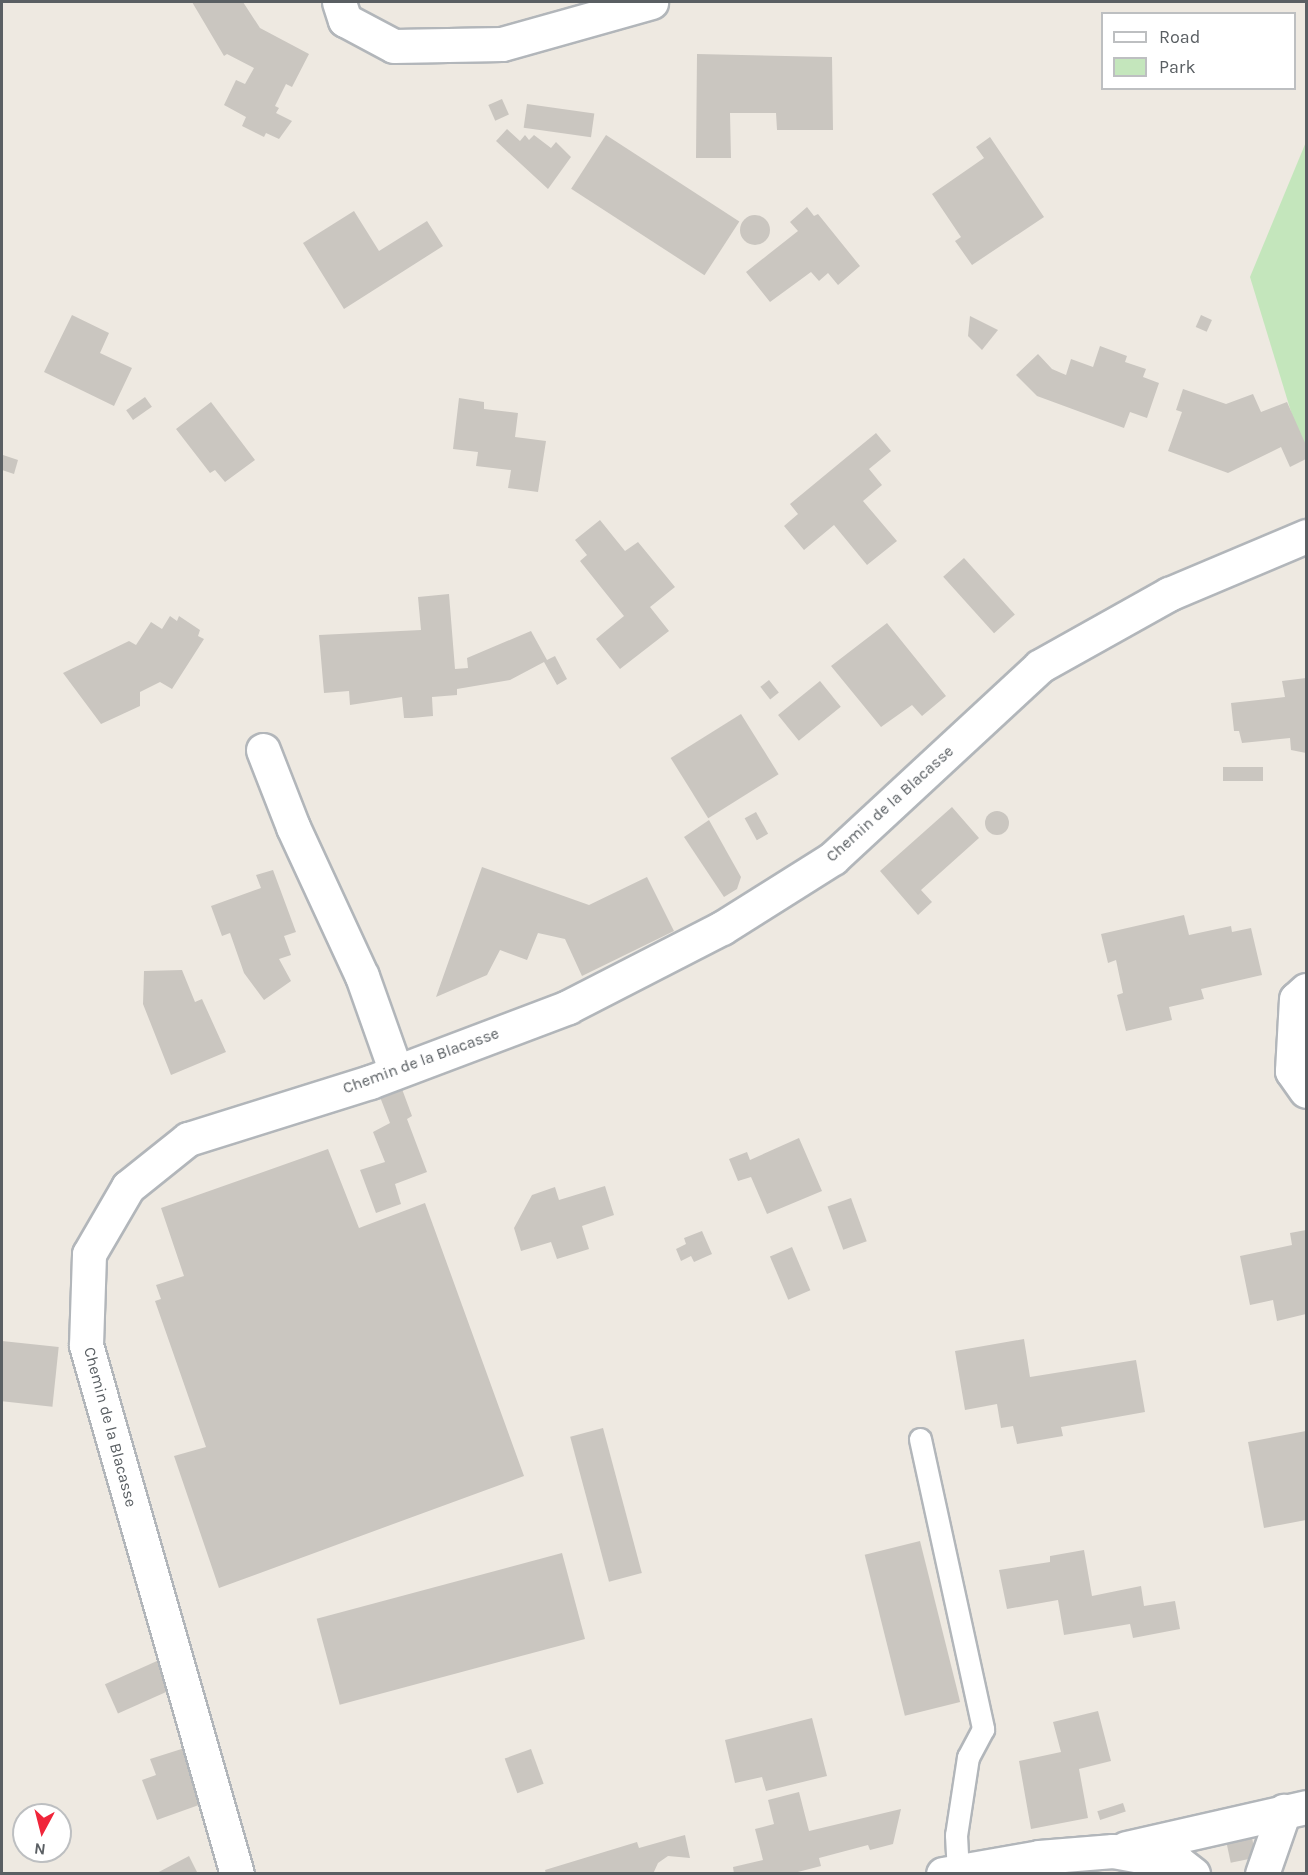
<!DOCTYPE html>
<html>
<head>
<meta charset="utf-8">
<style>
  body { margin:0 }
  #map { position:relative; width:1308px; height:1875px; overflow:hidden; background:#eee9e1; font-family:Karla,sans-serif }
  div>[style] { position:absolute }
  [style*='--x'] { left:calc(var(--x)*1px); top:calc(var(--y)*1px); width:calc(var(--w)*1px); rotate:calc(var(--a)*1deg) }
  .green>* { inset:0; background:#c4e6bc }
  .building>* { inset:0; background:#cac6c0; transform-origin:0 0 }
  .round { border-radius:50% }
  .roads { filter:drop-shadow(2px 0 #b2b6ba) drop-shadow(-2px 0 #b2b6ba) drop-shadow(0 2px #b2b6ba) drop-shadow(0 -2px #b2b6ba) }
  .service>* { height:21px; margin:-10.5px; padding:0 10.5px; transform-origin:10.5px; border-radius:10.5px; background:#fff }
  .minor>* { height:33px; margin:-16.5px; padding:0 16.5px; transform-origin:16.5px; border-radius:16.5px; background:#fff }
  span { translate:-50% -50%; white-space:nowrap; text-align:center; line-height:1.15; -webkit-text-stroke:6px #fff; paint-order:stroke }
  .street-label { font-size:16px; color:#5a5f63 }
  .frame { position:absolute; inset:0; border:3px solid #5a5f63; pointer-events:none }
  .legend { position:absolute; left:1101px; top:12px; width:195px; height:78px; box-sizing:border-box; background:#fff; border:2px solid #bdbfc1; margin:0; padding:8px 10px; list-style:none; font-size:18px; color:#5a5f63 }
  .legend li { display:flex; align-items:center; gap:12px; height:30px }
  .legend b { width:30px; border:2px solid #bdbfc1 }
  .north { position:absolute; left:12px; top:1803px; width:60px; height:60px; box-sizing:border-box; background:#fff; border:2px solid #bdbfc1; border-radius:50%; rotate:187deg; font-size:16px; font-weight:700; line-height:24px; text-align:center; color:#5a5f63 }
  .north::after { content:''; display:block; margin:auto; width:21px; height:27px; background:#f0253a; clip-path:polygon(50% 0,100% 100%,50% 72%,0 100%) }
</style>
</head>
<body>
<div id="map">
  <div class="green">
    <div style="clip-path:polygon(1306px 142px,1306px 461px,1250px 277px)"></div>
  </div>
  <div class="building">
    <div style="clip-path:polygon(192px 2px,243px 2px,260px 28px,309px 54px,292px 87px,286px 84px,275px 106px,279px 108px,276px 113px,292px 121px,279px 139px,266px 133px,264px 137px,242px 126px,246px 117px,224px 105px,236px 80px,245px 84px,254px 68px,227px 54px,224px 56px)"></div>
    <div style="clip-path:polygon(697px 54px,832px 57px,833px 130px,777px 130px,776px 113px,730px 113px,731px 158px,696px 158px)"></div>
    <div style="left:502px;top:99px;width:17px;height:15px;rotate:66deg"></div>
    <div style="left:527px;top:104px;width:68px;height:24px;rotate:8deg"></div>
    <div style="clip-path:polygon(507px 129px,520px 141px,525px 135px,529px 140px,534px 135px,551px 148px,556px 142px,571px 157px,548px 189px,496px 141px)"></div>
    <div style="left:606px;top:135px;width:159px;height:64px;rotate:33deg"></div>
    <div style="clip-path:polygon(990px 137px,1044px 217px,972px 265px,955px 241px,961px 237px,932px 194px,984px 158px,976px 147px)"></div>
    <div style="clip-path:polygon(807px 207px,814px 216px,818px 214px,860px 266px,838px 285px,828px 273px,819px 281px,811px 272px,770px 302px,746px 272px,798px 231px,790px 222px)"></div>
    <div style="clip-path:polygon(354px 211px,379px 251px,427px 221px,443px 246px,344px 309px,303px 243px)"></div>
    <div class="round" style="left:740px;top:215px;width:30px;height:30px"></div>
    <div style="clip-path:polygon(72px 315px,109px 333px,100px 353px,132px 368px,114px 406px,44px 372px)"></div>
    <div style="left:1201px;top:315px;width:12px;height:13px;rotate:24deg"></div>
    <div style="clip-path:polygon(970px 316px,998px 330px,982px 350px,968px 336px)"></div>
    <div style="clip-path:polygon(1100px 346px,1127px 356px,1125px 362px,1146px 369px,1143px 377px,1159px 383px,1147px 418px,1130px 412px,1124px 428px,1037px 396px,1016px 375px,1038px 354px,1052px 369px,1066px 375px,1071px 359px,1093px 367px)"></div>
    <div style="clip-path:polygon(1183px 389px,1226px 404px,1253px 394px,1261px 412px,1287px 402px,1306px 445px,1306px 459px,1290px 467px,1281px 447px,1228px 473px,1168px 451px,1182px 412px,1176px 410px)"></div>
    <div style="left:145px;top:397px;width:12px;height:23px;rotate:55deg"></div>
    <div style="clip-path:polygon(459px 398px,484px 402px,484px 409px,518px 413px,515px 437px,546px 441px,538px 492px,508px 488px,511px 470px,476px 466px,478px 452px,453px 449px)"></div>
    <div style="clip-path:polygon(211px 402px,255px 460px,225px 482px,215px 470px,210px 473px,176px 429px)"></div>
    <div style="clip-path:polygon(876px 433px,891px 451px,869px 469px,882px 485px,863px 501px,897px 541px,867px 565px,834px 525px,804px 550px,784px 526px,798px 514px,790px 504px)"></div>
    <div style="clip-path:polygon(3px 455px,18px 460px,14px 474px,2px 470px)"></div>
    <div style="clip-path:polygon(600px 520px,625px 551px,638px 542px,675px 587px,650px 607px,669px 631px,620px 669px,596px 639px,624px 616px,580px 561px,587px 555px,575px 540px)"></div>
    <div style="left:964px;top:558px;width:76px;height:28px;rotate:48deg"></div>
    <div style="clip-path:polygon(449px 594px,455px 669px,468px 668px,467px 658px,531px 631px,547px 660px,555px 656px,567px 679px,557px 685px,544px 662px,510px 680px,457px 689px,457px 695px,432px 697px,433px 716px,412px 718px,404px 718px,402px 697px,350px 705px,349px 691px,324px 693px,319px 635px,421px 630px,418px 597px)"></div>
    <div style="clip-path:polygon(170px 616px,177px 621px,179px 616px,200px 630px,198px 636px,204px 639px,172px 689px,160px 682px,140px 692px,140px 706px,101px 724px,63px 673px,129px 641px,136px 645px,151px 622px,162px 629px)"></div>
    <div style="clip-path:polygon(887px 623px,946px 696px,922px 716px,912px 705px,881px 727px,831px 666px)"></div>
    <div style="clip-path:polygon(1306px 678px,1306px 753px,1291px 750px,1290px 738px,1242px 743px,1239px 731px,1234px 731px,1231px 703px,1285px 697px,1282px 681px)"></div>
    <div style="left:769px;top:680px;width:16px;height:11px;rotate:52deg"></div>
    <div style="left:820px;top:681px;width:33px;height:54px;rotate:51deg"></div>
    <div style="left:741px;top:714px;width:71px;height:83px;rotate:58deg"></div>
    <div style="left:1263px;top:767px;width:14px;height:40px;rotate:90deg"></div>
    <div style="clip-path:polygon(952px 807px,979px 838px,921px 890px,932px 902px,918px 915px,880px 871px)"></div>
    <div class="round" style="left:985px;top:811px;width:24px;height:24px"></div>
    <div style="left:756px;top:812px;width:25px;height:13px;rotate:61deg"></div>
    <div style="clip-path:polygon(709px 820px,741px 877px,737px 889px,724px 897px,684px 837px)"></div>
    <div style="clip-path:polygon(482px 867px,589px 905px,647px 877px,674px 931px,582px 976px,565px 939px,538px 933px,527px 960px,500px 950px,487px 975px,436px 997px)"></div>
    <div style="clip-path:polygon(273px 870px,296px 932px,284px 936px,291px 955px,279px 959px,291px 981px,264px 1000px,244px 973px,230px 933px,222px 936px,211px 906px,261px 888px,256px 875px)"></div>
    <div style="clip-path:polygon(1184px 915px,1189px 935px,1231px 926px,1232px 932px,1251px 928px,1262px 975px,1201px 989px,1204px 999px,1169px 1007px,1172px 1020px,1126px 1031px,1117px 995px,1123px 993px,1116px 960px,1108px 963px,1101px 934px)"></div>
    <div style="clip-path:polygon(182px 970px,195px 1002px,202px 999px,226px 1052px,171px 1075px,143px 1004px,144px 971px)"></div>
    <div style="clip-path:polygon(402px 1089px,412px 1116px,407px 1119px,427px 1172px,395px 1184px,401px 1204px,376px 1213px,360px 1170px,385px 1162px,373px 1132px,390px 1123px,380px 1097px)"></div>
    <div style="clip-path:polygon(799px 1138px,822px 1191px,767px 1214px,751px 1177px,738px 1181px,729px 1159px,747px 1152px,750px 1160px)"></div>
    <div style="clip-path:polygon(328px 1149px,359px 1228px,425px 1203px,524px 1476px,219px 1588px,174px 1456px,206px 1447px,155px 1301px,161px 1299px,156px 1285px,184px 1276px,161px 1208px)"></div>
    <div style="clip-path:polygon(605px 1186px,614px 1215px,582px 1226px,589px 1249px,557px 1259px,551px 1242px,521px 1251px,514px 1228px,532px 1195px,555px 1187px,559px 1200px)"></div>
    <div style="left:851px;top:1198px;width:46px;height:25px;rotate:70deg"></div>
    <div style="clip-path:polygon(1306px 1230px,1306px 1314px,1277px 1321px,1273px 1300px,1250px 1305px,1240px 1256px,1292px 1245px,1290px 1233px)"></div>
    <div style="clip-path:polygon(702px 1231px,712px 1254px,694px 1262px,691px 1256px,681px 1261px,676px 1249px,686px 1244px,684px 1238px)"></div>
    <div style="left:792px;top:1247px;width:47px;height:24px;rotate:67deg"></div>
    <div style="clip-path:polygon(1024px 1339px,1030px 1377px,1136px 1360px,1145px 1412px,1061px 1427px,1063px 1436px,1017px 1444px,1013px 1426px,1001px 1428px,997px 1404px,965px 1410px,955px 1351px)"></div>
    <div style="left:2px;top:1341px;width:57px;height:60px;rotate:6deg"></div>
    <div style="left:603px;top:1428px;width:150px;height:34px;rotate:75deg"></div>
    <div style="clip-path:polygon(1306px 1431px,1306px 1520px,1264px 1528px,1248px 1442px)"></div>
    <div style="left:920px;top:1541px;width:166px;height:57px;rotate:76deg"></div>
    <div style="clip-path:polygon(1084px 1550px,1092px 1596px,1141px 1586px,1144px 1606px,1175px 1601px,1180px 1629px,1133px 1638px,1130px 1624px,1064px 1635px,1058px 1600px,1007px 1609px,999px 1570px,1050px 1562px,1050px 1556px)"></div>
    <div style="left:562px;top:1553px;width:89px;height:254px;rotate:75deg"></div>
    <div style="left:157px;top:1661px;width:32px;height:57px;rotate:66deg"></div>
    <div style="clip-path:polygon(1098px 1711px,1111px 1761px,1079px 1769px,1088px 1818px,1031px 1829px,1019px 1761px,1061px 1752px,1053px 1722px)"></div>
    <div style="clip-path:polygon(812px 1718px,827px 1776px,766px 1791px,762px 1777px,735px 1783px,725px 1740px)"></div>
    <div style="clip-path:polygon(191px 1746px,210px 1801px,157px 1820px,142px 1780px,156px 1775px,150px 1759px)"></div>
    <div style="left:531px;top:1749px;width:37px;height:28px;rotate:70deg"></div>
    <div style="clip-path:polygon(799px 1792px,809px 1831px,901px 1809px,893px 1844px,870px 1850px,868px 1845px,819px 1858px,821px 1866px,790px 1874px,734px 1874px,733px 1867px,763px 1860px,755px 1829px,774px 1824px,768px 1800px)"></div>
    <div style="left:1123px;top:1803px;width:9px;height:27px;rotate:72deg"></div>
    <div style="left:1251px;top:1833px;width:25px;height:26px;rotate:78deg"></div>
    <div style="clip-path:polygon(685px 1835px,690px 1858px,668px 1856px,658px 1863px,653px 1874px,546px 1874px,545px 1870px,637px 1842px,639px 1848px)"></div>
    <div style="clip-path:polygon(189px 1856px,198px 1874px,155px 1874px)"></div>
  </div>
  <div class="roads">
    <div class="service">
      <div style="--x:920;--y:1439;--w:297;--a:77.7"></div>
      <div style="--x:983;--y:1729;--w:32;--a:118"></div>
      <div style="--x:968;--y:1757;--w:79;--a:98.7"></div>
      <div style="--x:956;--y:1835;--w:36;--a:87"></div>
    </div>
    <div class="minor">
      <div style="--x:339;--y:2;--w:19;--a:72"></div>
      <div style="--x:345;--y:20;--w:55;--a:28"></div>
      <div style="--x:394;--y:46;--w:108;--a:-1.1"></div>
      <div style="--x:502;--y:44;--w:155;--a:-15.7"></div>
      <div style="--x:263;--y:750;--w:83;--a:68.7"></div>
      <div style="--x:293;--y:827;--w:164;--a:65.2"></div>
      <div style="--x:362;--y:976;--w:99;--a:70.5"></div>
      <div style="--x:1306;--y:990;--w:13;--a:138"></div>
      <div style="--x:1296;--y:999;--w:72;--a:93.2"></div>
      <div style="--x:1292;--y:1071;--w:24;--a:55"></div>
      <div style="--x:1126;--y:1848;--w:185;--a:-12.8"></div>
      <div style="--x:237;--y:1874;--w:550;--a:-105.93"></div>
      <div style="--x:86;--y:1345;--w:91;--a:-88.1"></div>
      <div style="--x:89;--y:1254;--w:78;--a:-59.8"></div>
      <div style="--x:128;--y:1187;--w:77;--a:-38.7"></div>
      <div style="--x:188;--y:1139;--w:191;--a:-17.4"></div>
      <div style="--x:370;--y:1082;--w:212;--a:-20.7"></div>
      <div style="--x:568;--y:1007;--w:173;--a:-27.2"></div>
      <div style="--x:722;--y:928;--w:131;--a:-32.2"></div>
      <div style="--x:833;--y:858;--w:282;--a:-42.8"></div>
      <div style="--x:1040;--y:666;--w:148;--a:-29.2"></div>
      <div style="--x:1169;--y:594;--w:149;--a:-22.9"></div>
      <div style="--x:943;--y:1874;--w:97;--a:-10"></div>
      <div style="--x:1039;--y:1857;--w:74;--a:-4.6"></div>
      <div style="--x:1113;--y:1851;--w:67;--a:10.3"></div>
      <div style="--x:1179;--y:1863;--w:18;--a:38"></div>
      <div style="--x:1262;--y:1874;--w:67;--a:-70.8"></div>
    </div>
  </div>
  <div class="street-label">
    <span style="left:890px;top:804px;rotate:-42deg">Chemin de la Blacasse</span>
    <span style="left:421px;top:1061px;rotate:-20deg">Chemin de la Blacasse</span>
    <span style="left:110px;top:1427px;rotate:75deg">Chemin de la Blacasse</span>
  </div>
  <div class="frame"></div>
  <ul class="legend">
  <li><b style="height:8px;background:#fff"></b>Road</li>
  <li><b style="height:16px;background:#c4e6bc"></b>Park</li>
  </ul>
  <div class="north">N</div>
</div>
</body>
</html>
